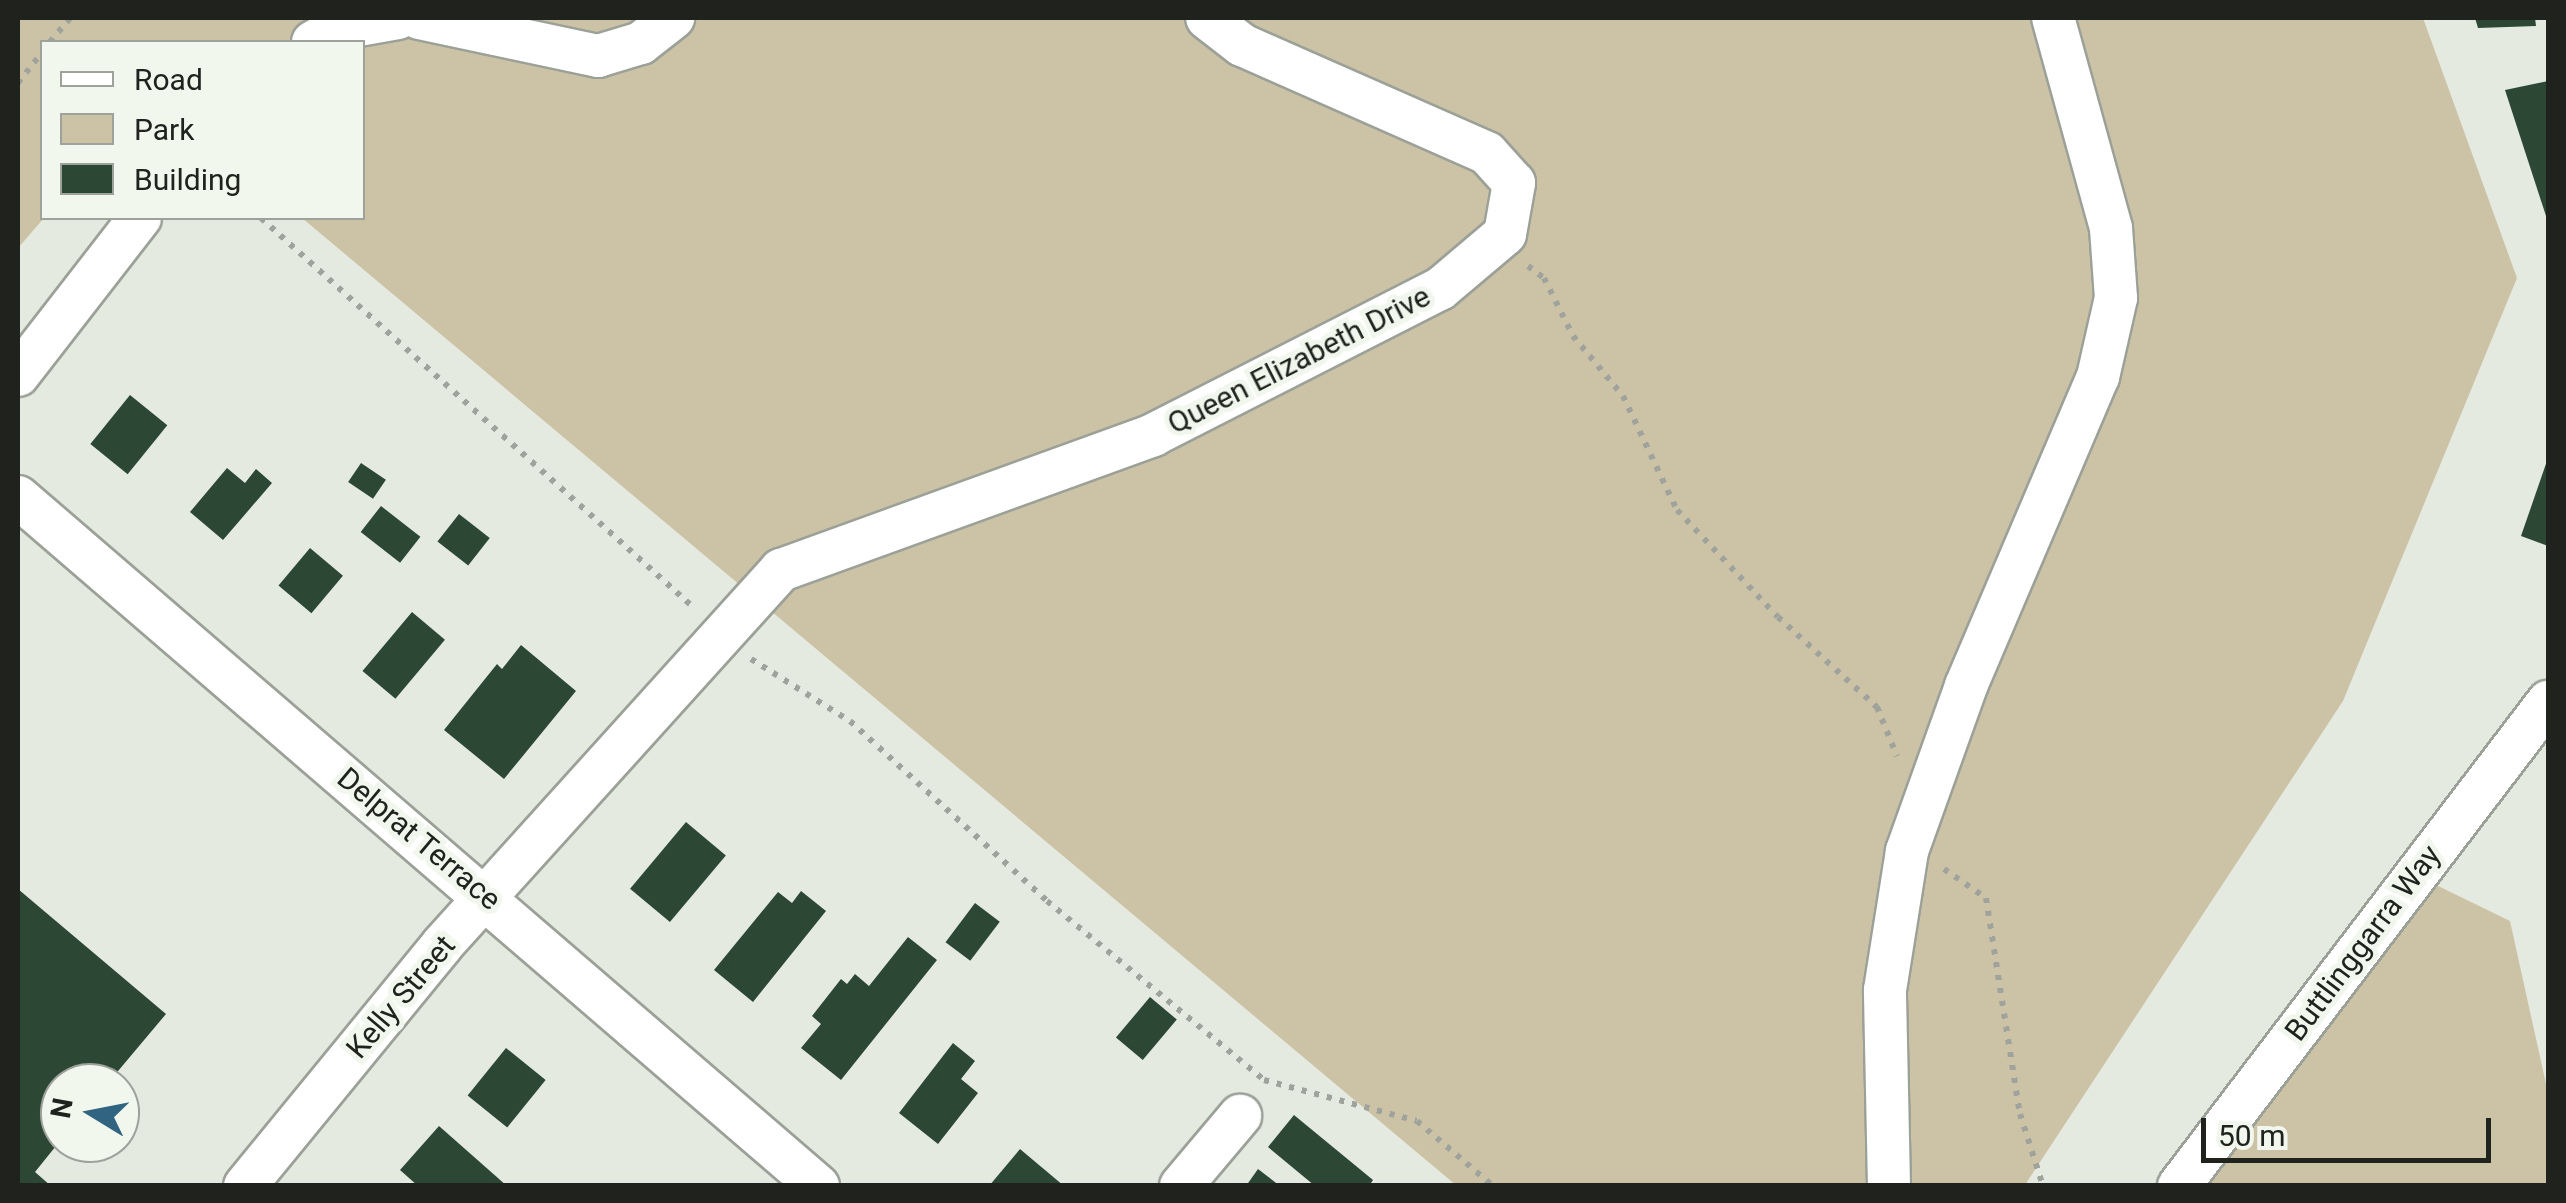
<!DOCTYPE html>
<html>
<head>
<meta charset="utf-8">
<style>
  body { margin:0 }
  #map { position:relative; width:2566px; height:1203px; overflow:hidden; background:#e5eae1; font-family:Roboto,sans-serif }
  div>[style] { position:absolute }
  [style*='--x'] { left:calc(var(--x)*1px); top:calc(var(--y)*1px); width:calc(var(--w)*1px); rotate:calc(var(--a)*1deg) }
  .green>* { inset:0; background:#ccc3a7 }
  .building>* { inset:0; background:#2c4835; transform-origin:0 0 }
  .path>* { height:6px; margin-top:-3px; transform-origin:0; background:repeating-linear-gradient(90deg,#9fa39c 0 5px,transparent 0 13px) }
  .roads { filter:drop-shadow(2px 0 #9ca198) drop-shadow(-2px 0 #9ca198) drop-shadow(0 2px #9ca198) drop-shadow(0 -2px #9ca198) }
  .street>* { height:42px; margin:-21px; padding:0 21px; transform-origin:21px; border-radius:21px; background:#fff }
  span { translate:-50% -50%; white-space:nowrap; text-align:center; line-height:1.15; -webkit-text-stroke:10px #f2f7ee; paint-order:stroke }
  .street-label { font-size:30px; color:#20221e }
  .frame { position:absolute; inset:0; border:20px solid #20221e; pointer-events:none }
  .legend { position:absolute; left:40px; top:40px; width:325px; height:180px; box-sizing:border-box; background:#f2f7ee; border:2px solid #9ea29b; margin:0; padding:12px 18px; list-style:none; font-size:30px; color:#20221e }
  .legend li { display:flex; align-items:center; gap:20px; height:50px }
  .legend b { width:50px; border:2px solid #9ea29b }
  .north { position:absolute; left:40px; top:1063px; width:100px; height:100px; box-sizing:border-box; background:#f2f7ee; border:2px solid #9ea29b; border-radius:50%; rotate:280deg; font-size:28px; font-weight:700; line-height:40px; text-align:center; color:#20221e }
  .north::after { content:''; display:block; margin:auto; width:35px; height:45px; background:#306481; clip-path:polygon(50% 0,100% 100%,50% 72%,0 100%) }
  .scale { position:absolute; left:2201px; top:1118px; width:290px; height:45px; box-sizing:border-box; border:5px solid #20221e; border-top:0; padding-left:12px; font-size:30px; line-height:35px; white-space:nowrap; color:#20221e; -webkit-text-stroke:8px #f2f7ee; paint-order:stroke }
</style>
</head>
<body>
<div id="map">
  <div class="green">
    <div style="clip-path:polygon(18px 18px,2423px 18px,2517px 278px,2343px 701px,2025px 1185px,1457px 1186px,302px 218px,362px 218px,362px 42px,42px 42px,44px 218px,18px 248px)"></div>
    <div style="clip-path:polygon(2432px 883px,2510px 921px,2548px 1093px,2548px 1185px,2199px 1186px)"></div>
  </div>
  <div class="building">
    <div style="clip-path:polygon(2475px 18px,2535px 18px,2536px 26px,2478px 28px)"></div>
    <div style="clip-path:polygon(2548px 81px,2548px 218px,2547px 219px,2505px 90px)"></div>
    <div style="left:130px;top:395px;width:48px;height:63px;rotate:39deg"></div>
    <div style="clip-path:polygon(2548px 458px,2548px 546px,2521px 536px)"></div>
    <div style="left:361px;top:463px;width:30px;height:23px;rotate:34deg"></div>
    <div style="clip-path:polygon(227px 468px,245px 483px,256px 469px,272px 483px,223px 540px,190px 512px)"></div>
    <div style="left:381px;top:506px;width:50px;height:33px;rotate:38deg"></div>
    <div style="left:459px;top:514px;width:39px;height:35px;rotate:38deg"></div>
    <div style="left:310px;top:548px;width:43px;height:49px;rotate:40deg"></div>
    <div style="left:412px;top:612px;width:43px;height:77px;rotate:40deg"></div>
    <div style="clip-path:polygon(521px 645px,576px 691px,504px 779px,444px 730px,497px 664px,502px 669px)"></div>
    <div style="left:686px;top:822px;width:52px;height:87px;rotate:40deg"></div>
    <div style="clip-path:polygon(18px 889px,166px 1014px,108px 1083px,60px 1083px,60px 1141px,35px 1172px,51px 1186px,18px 1186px)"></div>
    <div style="clip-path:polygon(801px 891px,826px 911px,753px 1002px,714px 970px,778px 892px,792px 903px)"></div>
    <div style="left:975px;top:903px;width:31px;height:49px;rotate:37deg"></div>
    <div style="clip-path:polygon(908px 937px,937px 960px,841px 1080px,801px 1048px,821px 1024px,812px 1016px,841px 979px,847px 984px,855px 974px,869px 986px)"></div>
    <div style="left:1150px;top:997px;width:35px;height:53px;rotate:40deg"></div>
    <div style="clip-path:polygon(953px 1043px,975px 1061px,961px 1079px,978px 1093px,938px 1144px,899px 1113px)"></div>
    <div style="left:506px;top:1048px;width:51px;height:61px;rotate:39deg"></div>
    <div style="clip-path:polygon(1294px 1115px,1373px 1180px,1369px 1186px,1315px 1186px,1268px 1147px)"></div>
    <div style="clip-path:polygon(439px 1126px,507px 1186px,418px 1186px,400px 1170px)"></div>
    <div style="clip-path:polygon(1020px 1149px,1064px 1186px,989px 1186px)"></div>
    <div style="clip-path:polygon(1258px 1169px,1280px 1186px,1246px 1186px)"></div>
  </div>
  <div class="path">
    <div style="--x:50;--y:42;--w:31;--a:-50"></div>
    <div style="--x:18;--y:83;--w:39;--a:-52"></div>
    <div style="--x:261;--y:218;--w:581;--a:42"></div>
    <div style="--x:1528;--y:266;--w:20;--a:37"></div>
    <div style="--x:1544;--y:278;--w:65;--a:63.4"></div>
    <div style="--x:1573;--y:336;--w:78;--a:50.2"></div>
    <div style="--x:1623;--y:396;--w:126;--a:64.7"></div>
    <div style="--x:1677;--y:510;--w:147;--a:46.7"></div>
    <div style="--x:1778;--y:617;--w:134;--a:42.3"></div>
    <div style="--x:1877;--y:707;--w:53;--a:67.8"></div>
    <div style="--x:751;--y:659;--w:117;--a:32.1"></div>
    <div style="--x:850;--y:721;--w:267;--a:42.4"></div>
    <div style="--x:1047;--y:901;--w:281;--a:39.5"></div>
    <div style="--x:1264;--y:1080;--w:158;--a:15"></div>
    <div style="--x:1417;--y:1121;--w:100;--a:40.5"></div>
    <div style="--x:1944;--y:869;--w:51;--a:34.6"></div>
    <div style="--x:1986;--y:898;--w:219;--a:81.1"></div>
    <div style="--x:2020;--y:1114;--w:76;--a:72.3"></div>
  </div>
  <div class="roads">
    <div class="street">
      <div style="--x:419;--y:18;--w:183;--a:12"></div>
      <div style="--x:598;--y:56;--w:45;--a:-16.8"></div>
      <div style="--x:641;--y:43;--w:41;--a:-38"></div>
      <div style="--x:313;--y:42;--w:26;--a:-29"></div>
      <div style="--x:336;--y:29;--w:63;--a:-10.1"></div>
      <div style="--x:18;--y:375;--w:199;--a:-52.2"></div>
      <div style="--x:18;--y:497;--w:1056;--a:40.74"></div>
      <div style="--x:245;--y:1186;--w:311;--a:-50.7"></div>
      <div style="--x:442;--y:945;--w:506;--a:-47.89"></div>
      <div style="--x:781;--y:570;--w:396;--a:-19.9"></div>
      <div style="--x:1153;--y:435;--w:322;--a:-27"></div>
      <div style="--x:1440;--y:289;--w:85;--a:-40.2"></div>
      <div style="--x:1505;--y:234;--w:52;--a:-80"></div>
      <div style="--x:1514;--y:183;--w:40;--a:-132"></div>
      <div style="--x:1487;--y:153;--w:268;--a:-156.2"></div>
      <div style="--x:1242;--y:45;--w:44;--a:-142.4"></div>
      <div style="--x:1181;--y:1186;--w:92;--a:-49.9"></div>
      <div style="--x:1889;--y:1186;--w:196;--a:-91.2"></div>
      <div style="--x:1885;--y:990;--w:141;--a:-81"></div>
      <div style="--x:1907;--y:851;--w:175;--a:-70.3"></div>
      <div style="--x:1966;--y:686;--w:336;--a:-66.9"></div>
      <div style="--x:2098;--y:377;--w:81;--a:-77.2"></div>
      <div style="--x:2116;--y:298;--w:70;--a:-94.1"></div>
      <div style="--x:2111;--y:228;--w:218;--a:-105.4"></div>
      <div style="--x:2179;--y:1186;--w:609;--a:-52.68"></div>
    </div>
  </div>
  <div class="street-label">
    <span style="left:1299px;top:360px;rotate:-27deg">Queen Elizabeth Drive</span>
    <span style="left:419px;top:839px;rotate:40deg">Delprat Terrace</span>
    <span style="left:2363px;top:943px;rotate:-53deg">Buttlinggarra Way</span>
    <span style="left:401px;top:997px;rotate:-50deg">Kelly Street</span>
  </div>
  <div class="frame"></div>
  <ul class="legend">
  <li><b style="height:12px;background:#fff"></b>Road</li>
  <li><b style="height:28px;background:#ccc3a7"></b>Park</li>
  <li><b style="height:28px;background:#2c4835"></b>Building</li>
  </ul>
  <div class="north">N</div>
  <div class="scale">50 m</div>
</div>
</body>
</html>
